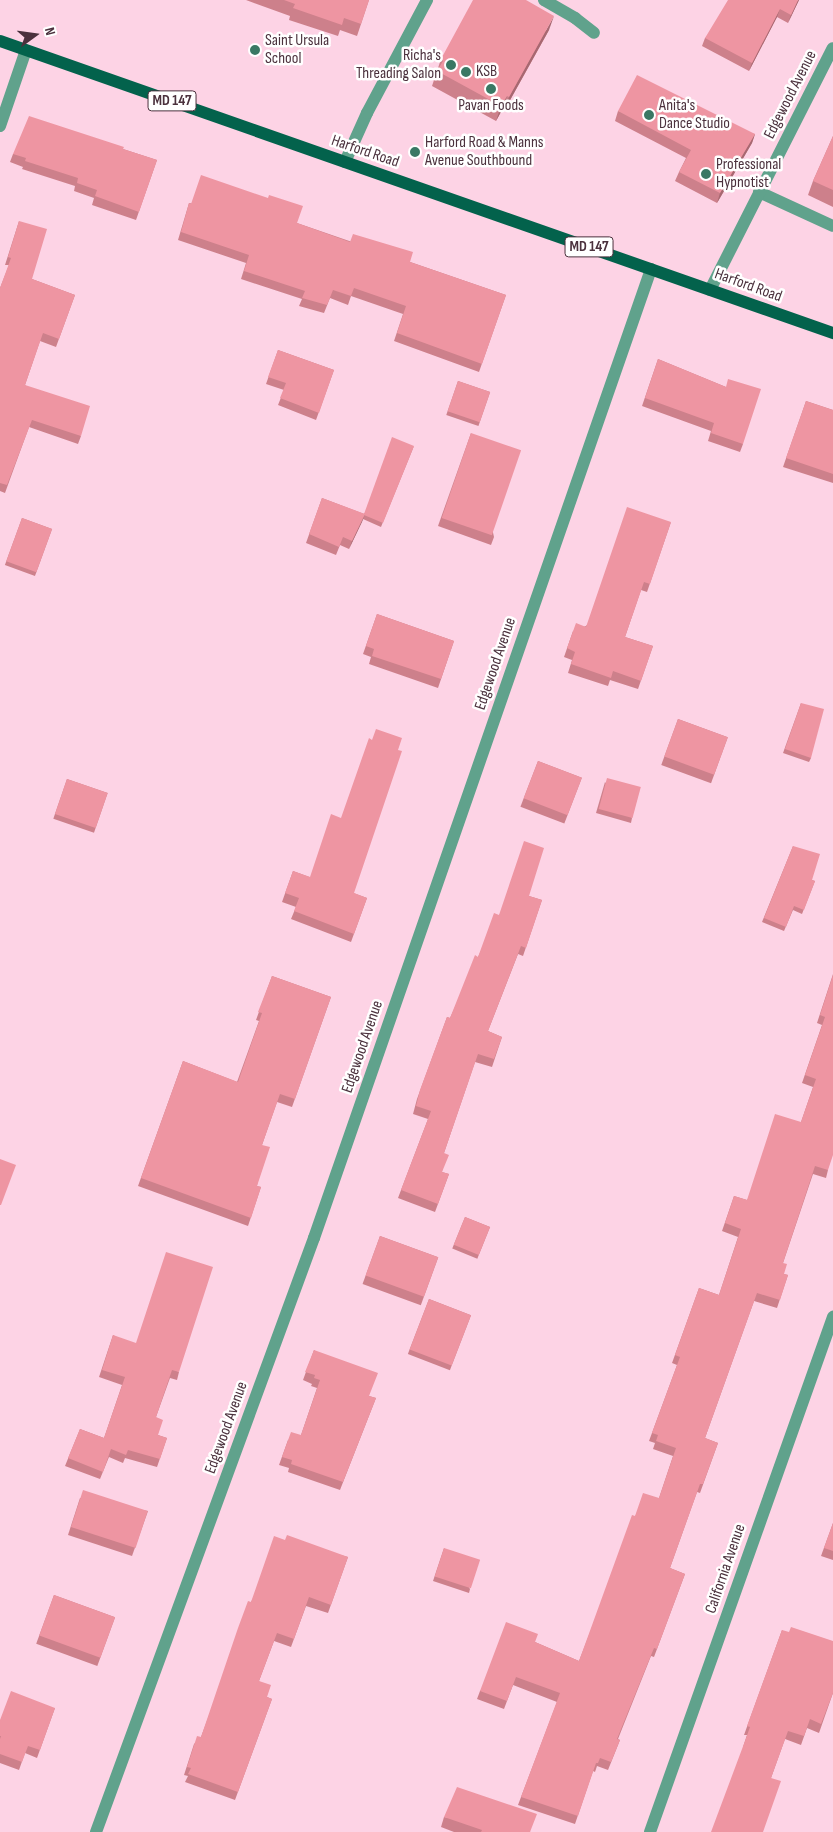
<!DOCTYPE html>
<html>
<head>
<meta charset="utf-8">
<style>
  body { margin:0 }
  #map { position:relative; width:833px; height:1832px; overflow:hidden; background:#fdd3e5; font-family:"Sofia Sans Condensed",sans-serif }
  div>[style] { position:absolute }
  [style*='--x'] { left:calc(var(--x)*1px); top:calc(var(--y)*1px); width:calc(var(--w)*1px); rotate:calc(var(--a)*1deg) }
  .minor>* { height:12px; margin:-6px; padding:0 6px; transform-origin:6px; border-radius:6px; background:#60a28c }
  .major>* { height:12px; margin:-6px; padding:0 6px; transform-origin:6px; border-radius:6px; background:#03624c }
  .wall>* { inset:0; background:#cd808b; transform-origin:0 0 }
  .shaded-wall>* { inset:0; background:#a76871 }
  .building>* { inset:0; background:#ee95a2; transform-origin:0 0 }
  .dots>* { width:14px; height:14px; translate:-50% -50%; box-sizing:border-box; border:2px solid #fff; border-radius:50% }
  span { translate:-50% -50%; white-space:nowrap; text-align:center; line-height:1.15; -webkit-text-stroke:5px #fff; paint-order:stroke }
  .shield-label span { padding:1px 4px; background:#fff; border:1px solid; border-radius:4px; -webkit-text-stroke-width:0 }
  .shield-label { font-size:15px; color:#4b313d; font-weight:700 }
  .poi-label { font-size:16px; color:#4b313d }
  .left { translate:0 -50%; text-align:left }
  .right { translate:-100% -50%; text-align:right }
  .street-label { font-size:16px; color:#4b313d }
  .north { position:absolute; left:10px; top:10px; width:50px; height:50px; -webkit-text-stroke:4px #fff; paint-order:stroke; rotate:76deg; font-size:14px; font-weight:700; line-height:20px; text-align:center; color:#4b313d }
  .north::after { content:''; display:block; margin:auto; width:18px; height:22px; background:#4b313d; clip-path:polygon(50% 0,100% 100%,50% 72%,0 100%) }
</style>
</head>
<body>
<div id="map">
  <div class="minor">
    <div style="--x:544;--y:0;--w:36;--a:30"></div>
    <div style="--x:575;--y:18;--w:24;--a:38"></div>
    <div style="--x:0;--y:126;--w:80;--a:-71.1"></div>
    <div style="--x:345;--y:162;--w:54;--a:-65.8"></div>
    <div style="--x:367;--y:113;--w:128;--a:-62"></div>
    <div style="--x:759;--y:192;--w:81;--a:24.7"></div>
    <div style="--x:710;--y:290;--w:271;--a:-63.1"></div>
    <div style="--x:96;--y:1832;--w:633;--a:-69.85"></div>
    <div style="--x:314;--y:1238;--w:1026;--a:-70.82"></div>
    <div style="--x:650;--y:1832;--w:547;--a:-70.44"></div>
  </div>
  <div class="major">
    <div style="--x:0;--y:41;--w:883;--a:19.32"></div>
  </div>
  <div class="wall">
    <div style="clip-path:polygon(246px 0,369px 0,357px 36px,340px 30px,338px 36px,289px 20px,290px 16px)"></div>
    <div style="clip-path:polygon(799px 0,788px 23px,777px 17px,749px 71px,702px 46px,705px 38px)"></div>
    <div style="clip-path:polygon(549px 30px,504px 111px,502px 110px,496px 121px,432px 86px,441px 59px)"></div>
    <div style="clip-path:polygon(618px 111px,755px 134px,752px 143px,717px 203px,675px 181px,679px 172px,686px 158px,615px 121px)"></div>
    <div style="clip-path:polygon(833px 136px,833px 207px,808px 195px,813px 181px)"></div>
    <div style="clip-path:polygon(123px 149px,157px 160px,136px 220px,92px 205px,94px 198px,74px 191px,75px 186px,22px 169px,23px 167px,10px 162px,13px 154px)"></div>
    <div style="clip-path:polygon(189px 203px,297px 223px,506px 295px,479px 372px,394px 341px,403px 314px,351px 296px,348px 305px,330px 298px,324px 313px,299px 306px,302px 299px,241px 279px,246px 263px,178px 240px)"></div>
    <div style="clip-path:polygon(19px 221px,32px 279px,75px 295px,56px 347px,40px 341px,25px 385px,81px 436px,78px 444px,29px 427px,5px 493px,0 491px,0 288px,9px 265px,5px 265px)"></div>
    <div style="clip-path:polygon(278px 350px,334px 370px,316px 420px,278px 405px,284px 390px,266px 384px)"></div>
    <div style="clip-path:polygon(658px 359px,726px 387px,743px 444px,740px 452px,708px 441px,711px 431px,642px 406px)"></div>
    <div style="left:458px;top:381px;width:34px;height:36px;rotate:19deg"></div>
    <div style="clip-path:polygon(806px 401px,833px 410px,833px 483px,783px 467px)"></div>
    <div style="clip-path:polygon(471px 433px,494px 537px,491px 545px,438px 526px)"></div>
    <div style="clip-path:polygon(414px 446px,381px 527px,363px 519px,349px 549px,340px 545px,336px 555px,306px 543px,322px 498px,364px 514px)"></div>
    <div style="left:22px;top:518px;width:32px;height:50px;rotate:20deg"></div>
    <div style="clip-path:polygon(671px 522px,647px 592px,641px 590px,625px 637px,653px 646px,638px 689px,610px 680px,608px 686px,568px 673px,572px 660px,564px 657px,573px 631px,586px 626px)"></div>
    <div style="clip-path:polygon(377px 614px,454px 641px,438px 688px,369px 664px,371px 657px,363px 654px)"></div>
    <div style="clip-path:polygon(801px 703px,811px 758px,809px 762px,783px 753px)"></div>
    <div style="left:678px;top:719px;width:53px;height:49px;rotate:20deg"></div>
    <div style="left:538px;top:761px;width:47px;height:49px;rotate:21deg"></div>
    <div style="left:67px;top:779px;width:43px;height:42px;rotate:19deg"></div>
    <div style="clip-path:polygon(605px 782px,632px 818px,631px 823px,596px 813px)"></div>
    <div style="clip-path:polygon(793px 846px,812px 880px,815px 881px,802px 914px,793px 910px,784px 931px,762px 922px)"></div>
    <div style="clip-path:polygon(293px 871px,367px 898px,351px 942px,291px 919px,296px 907px,282px 902px)"></div>
    <div style="clip-path:polygon(529px 896px,542px 900px,523px 956px,518px 954px,488px 1031px,502px 1037px,492px 1067px,475px 1062px,444px 1153px,442px 1172px,449px 1174px,435px 1212px,398px 1198px,428px 1119px,413px 1114px,417px 1099px,447px 1017px,450px 1018px,478px 957px,499px 915px)"></div>
    <div style="clip-path:polygon(833px 974px,828px 1170px,826px 1178px,813px 1174px,783px 1263px,784px 1274px,788px 1275px,777px 1308px,754px 1301px,705px 1438px,718px 1443px,700px 1493px,697px 1492px,670px 1568px,685px 1574px,654px 1657px,651px 1656px,618px 1739px,620px 1740px,608px 1770px,597px 1766px,595px 1772px,593px 1771px,575px 1824px,518px 1805px,557px 1702px,513px 1685px,504px 1709px,477px 1699px,480px 1691px,535px 1642px,579px 1661px,635px 1516px,659px 1498px,673px 1456px,653px 1449px,655px 1443px,649px 1441px,677px 1365px,672px 1363px,699px 1288px,719px 1295px,738px 1237px,722px 1231px,734px 1196px,747px 1200px,801px 1122px,813px 1087px,802px 1083px,822px 1025px,817px 1023px)"></div>
    <div style="clip-path:polygon(272px 976px,331px 997px,292px 1107px,277px 1102px,262px 1145px,257px 1186px,261px 1187px,248px 1226px,138px 1186px,183px 1061px,237px 1082px,259px 1021px,256px 1020px)"></div>
    <div style="left:465px;top:1217px;width:27px;height:34px;rotate:22deg"></div>
    <div style="left:380px;top:1236px;width:62px;height:51px;rotate:20deg"></div>
    <div style="left:429px;top:1299px;width:45px;height:59px;rotate:21deg"></div>
    <div style="clip-path:polygon(113px 1335px,179px 1372px,177px 1380px,170px 1378px,156px 1417px,158px 1435px,167px 1438px,157px 1467px,125px 1458px,123px 1463px,109px 1457px,100px 1479px,65px 1466px,80px 1429px,104px 1438px,122px 1385px,99px 1377px)"></div>
    <div style="clip-path:polygon(314px 1350px,369px 1396px,376px 1398px,340px 1490px,288px 1472px,289px 1468px,279px 1465px,288px 1440px,301px 1435px,317px 1388px,311px 1386px,312px 1384px,303px 1380px)"></div>
    <div style="clip-path:polygon(80px 1498px,148px 1511px,132px 1556px,68px 1535px)"></div>
    <div style="clip-path:polygon(833px 1523px,833px 1560px,821px 1556px)"></div>
    <div style="clip-path:polygon(285px 1540px,348px 1557px,328px 1613px,306px 1606px,291px 1647px,274px 1641px,259px 1681px,267px 1697px,272px 1699px,235px 1800px,185px 1782px,188px 1776px,184px 1775px,194px 1744px,201px 1737px,251px 1602px)"></div>
    <div style="clip-path:polygon(444px 1548px,470px 1589px,469px 1593px,433px 1581px)"></div>
    <div style="left:54px;top:1595px;width:65px;height:52px;rotate:20deg"></div>
    <div style="clip-path:polygon(782px 1630px,833px 1693px,819px 1733px,807px 1728px,801px 1745px,785px 1739px,771px 1778px,743px 1747px,747px 1735px,744px 1735px)"></div>
    <div style="clip-path:polygon(55px 1708px,37px 1758px,25px 1753px,19px 1770px,0 1763px,0 1720px)"></div>
    <div style="clip-path:polygon(444px 1817px,531px 1832px,454px 1832px,441px 1827px)"></div>
  </div>
  <div class="shaded-wall">
    <div style="clip-path:polygon(798px 0,799px 0,788px 23px,791px 15px)"></div>
    <div style="clip-path:polygon(780px 9px,777px 17px,749px 71px,752px 63px)"></div>
    <div style="clip-path:polygon(554px 16px,549px 30px,504px 111px,509px 97px)"></div>
    <div style="clip-path:polygon(507px 96px,502px 110px,496px 121px,501px 106px)"></div>
    <div style="clip-path:polygon(755px 134px,752px 143px,717px 203px,720px 193px)"></div>
    <div style="clip-path:polygon(365px 514px,362px 522px,349px 549px,352px 541px)"></div>
  </div>
  <div class="building">
    <div style="clip-path:polygon(284px 0,369px 0,361px 24px,344px 18px,342px 25px,293px 8px,295px 4px)"></div>
    <div style="clip-path:polygon(473px 0,526px 0,554px 16px,509px 97px,507px 96px,501px 106px,437px 71px,443px 61px,441px 59px)"></div>
    <div style="clip-path:polygon(728px 0,798px 0,791px 15px,780px 9px,752px 63px,705px 38px)"></div>
    <div style="clip-path:polygon(637px 75px,755px 134px,720px 193px,679px 172px,691px 150px,618px 111px)"></div>
    <div style="clip-path:polygon(29px 116px,124px 147px,123px 149px,157px 160px,139px 212px,95px 196px,97px 190px,77px 183px,78px 178px,25px 161px,26px 158px,13px 154px)"></div>
    <div style="clip-path:polygon(833px 136px,833px 190px,813px 181px)"></div>
    <div style="clip-path:polygon(201px 175px,268px 198px,269px 195px,303px 206px,297px 223px,350px 242px,353px 234px,413px 252px,410px 262px,506px 295px,482px 364px,397px 333px,406px 306px,354px 288px,351px 296px,333px 290px,327px 305px,302px 298px,305px 291px,244px 271px,249px 255px,181px 232px,189px 203px,191px 204px)"></div>
    <div style="clip-path:polygon(19px 221px,47px 229px,32px 279px,75px 295px,59px 339px,43px 333px,25px 385px,90px 406px,81px 436px,32px 420px,7px 485px,0 483px,0 288px,11px 258px,8px 257px)"></div>
    <div style="clip-path:polygon(278px 350px,334px 370px,319px 413px,280px 398px,286px 383px,268px 377px)"></div>
    <div style="clip-path:polygon(658px 359px,726px 387px,728px 379px,761px 389px,743px 444px,711px 433px,714px 423px,645px 398px)"></div>
    <div style="left:458px;top:381px;width:34px;height:32px;rotate:19deg"></div>
    <div style="clip-path:polygon(806px 401px,833px 410px,833px 474px,786px 458px)"></div>
    <div style="left:471px;top:433px;width:53px;height:90px;rotate:19deg"></div>
    <div style="clip-path:polygon(392px 437px,414px 446px,383px 523px,364px 515px,364px 514px)"></div>
    <div style="clip-path:polygon(322px 498px,365px 514px,352px 541px,343px 537px,339px 547px,309px 534px)"></div>
    <div style="clip-path:polygon(627px 507px,671px 522px,650px 584px,644px 582px,625px 637px,653px 646px,641px 681px,613px 671px,611px 678px,571px 664px,575px 652px,567px 648px,576px 623px,586px 627px)"></div>
    <div style="left:22px;top:518px;width:32px;height:46px;rotate:20deg"></div>
    <div style="clip-path:polygon(377px 614px,454px 641px,441px 679px,372px 656px,374px 649px,366px 646px)"></div>
    <div style="clip-path:polygon(801px 703px,824px 709px,811px 758px,785px 749px)"></div>
    <div style="left:678px;top:719px;width:53px;height:40px;rotate:20deg"></div>
    <div style="clip-path:polygon(376px 729px,402px 738px,398px 750px,402px 751px,354px 893px,367px 898px,354px 934px,294px 911px,299px 898px,285px 893px,293px 871px,310px 877px,331px 814px,341px 818px,369px 738px,372px 740px)"></div>
    <div style="left:538px;top:761px;width:47px;height:40px;rotate:21deg"></div>
    <div style="left:607px;top:778px;width:35px;height:32px;rotate:15deg"></div>
    <div style="left:67px;top:779px;width:43px;height:37px;rotate:19deg"></div>
    <div style="clip-path:polygon(524px 841px,544px 848px,529px 896px,542px 900px,526px 948px,521px 946px,488px 1031px,502px 1037px,494px 1059px,478px 1054px,444px 1153px,449px 1155px,442px 1172px,449px 1174px,438px 1204px,401px 1190px,431px 1111px,416px 1106px,420px 1090px,447px 1017px,450px 1018px,475px 955px,478px 957px,494px 913px,499px 915px)"></div>
    <div style="clip-path:polygon(793px 846px,820px 854px,812px 880px,815px 881px,804px 910px,794px 906px,786px 927px,764px 918px)"></div>
    <div style="clip-path:polygon(833px 975px,833px 1155px,828px 1170px,815px 1166px,783px 1263px,787px 1264px,784px 1274px,788px 1275px,780px 1300px,757px 1293px,705px 1438px,718px 1443px,703px 1484px,700px 1484px,670px 1568px,685px 1574px,657px 1649px,654px 1648px,617px 1739px,620px 1740px,611px 1762px,600px 1758px,598px 1763px,596px 1763px,578px 1816px,521px 1797px,560px 1693px,516px 1677px,507px 1701px,480px 1691px,506px 1622px,538px 1634px,535px 1642px,579px 1661px,632px 1515px,635px 1516px,643px 1493px,659px 1498px,676px 1448px,656px 1441px,658px 1435px,652px 1433px,680px 1357px,675px 1355px,699px 1288px,719px 1295px,741px 1229px,725px 1223px,734px 1196px,747px 1200px,775px 1114px,801px 1122px,816px 1079px,805px 1075px,825px 1017px,820px 1015px)"></div>
    <div style="clip-path:polygon(272px 976px,331px 997px,295px 1099px,280px 1094px,262px 1145px,270px 1147px,257px 1186px,261px 1187px,251px 1218px,141px 1178px,183px 1061px,238px 1082px,262px 1013px,258px 1012px)"></div>
    <div style="clip-path:polygon(0 1159px,16px 1165px,1px 1205px,0 1205px)"></div>
    <div style="left:465px;top:1217px;width:27px;height:30px;rotate:22deg"></div>
    <div style="left:380px;top:1236px;width:62px;height:42px;rotate:20deg"></div>
    <div style="clip-path:polygon(166px 1252px,213px 1267px,179px 1372px,172px 1370px,156px 1417px,163px 1420px,158px 1435px,167px 1438px,160px 1459px,128px 1450px,126px 1455px,111px 1449px,103px 1472px,68px 1458px,80px 1429px,104px 1438px,125px 1377px,102px 1370px,113px 1335px,136px 1343px)"></div>
    <div style="left:429px;top:1299px;width:45px;height:54px;rotate:21deg"></div>
    <div style="clip-path:polygon(314px 1350px,378px 1373px,369px 1396px,376px 1398px,343px 1482px,291px 1464px,292px 1460px,282px 1457px,291px 1432px,301px 1435px,320px 1380px,314px 1378px,315px 1375px,305px 1372px)"></div>
    <div style="left:83px;top:1490px;width:68px;height:39px;rotate:18deg"></div>
    <div style="clip-path:polygon(833px 1523px,833px 1551px,824px 1548px)"></div>
    <div style="clip-path:polygon(287px 1535px,348px 1557px,331px 1605px,309px 1597px,294px 1639px,277px 1633px,259px 1681px,271px 1685px,267px 1697px,272px 1699px,238px 1792px,188px 1774px,191px 1768px,187px 1767px,197px 1736px,201px 1737px,238px 1628px,248px 1601px,251px 1602px,274px 1536px,285px 1540px)"></div>
    <div style="left:444px;top:1548px;width:38px;height:30px;rotate:18deg"></div>
    <div style="left:54px;top:1595px;width:65px;height:43px;rotate:20deg"></div>
    <div style="clip-path:polygon(791px 1627px,833px 1641px,833px 1693px,821px 1724px,810px 1719px,804px 1736px,788px 1731px,771px 1778px,781px 1781px,763px 1832px,711px 1832px,745px 1741px,750px 1727px,747px 1726px,782px 1630px,789px 1632px)"></div>
    <div style="clip-path:polygon(11px 1691px,55px 1708px,40px 1750px,28px 1746px,22px 1762px,0 1754px,0 1739px,1px 1736px,0 1736px,0 1720px)"></div>
    <div style="clip-path:polygon(457px 1787px,537px 1814px,530px 1832px,481px 1832px,482px 1830px,444px 1817px)"></div>
  </div>
  <div class="dots">
    <div style="left:255px;top:50px;background:#3a7864"></div>
    <div style="left:451px;top:65px;background:#3a7864"></div>
    <div style="left:466px;top:72px;background:#3a7864"></div>
    <div style="left:491px;top:89px;background:#3a7864"></div>
    <div style="left:649px;top:115px;background:#3a7864"></div>
    <div style="left:415px;top:152px;background:#3a7864"></div>
    <div style="left:706px;top:174px;background:#3a7864"></div>
  </div>
  <div class="shield-label">
    <span style="left:172px;top:101px">MD 147</span>
    <span style="left:589px;top:247px">MD 147</span>
  </div>
  <div class="poi-label">
    <span class="left" style="left:265px;top:50px">Saint Ursula<br>School</span>
    <span class="right" style="left:441px;top:65px">Richa's<br>Threading Salon</span>
    <span class="left" style="left:476px;top:72px">KSB</span>
    <span style="left:491px;top:106px">Pavan Foods</span>
    <span class="left" style="left:659px;top:115px">Anita's<br>Dance Studio</span>
    <span class="left" style="left:425px;top:152px">Harford Road &amp; Manns<br>Avenue Southbound</span>
    <span class="left" style="left:716px;top:174px">Professional<br>Hypnotist</span>
  </div>
  <div class="street-label">
    <span style="left:791px;top:95px;rotate:-63deg">Edgewood Avenue</span>
    <span style="left:365px;top:152px;rotate:19deg">Harford Road</span>
    <span style="left:748px;top:286px;rotate:20deg">Harford Road</span>
    <span style="left:496px;top:664px;rotate:-71deg">Edgewood Avenue</span>
    <span style="left:363px;top:1047px;rotate:-71deg">Edgewood Avenue</span>
    <span style="left:227px;top:1428px;rotate:-70deg">Edgewood Avenue</span>
    <span style="left:726px;top:1569px;rotate:-71deg">California Avenue</span>
  </div>
  <div class="north">N</div>
</div>
</body>
</html>
